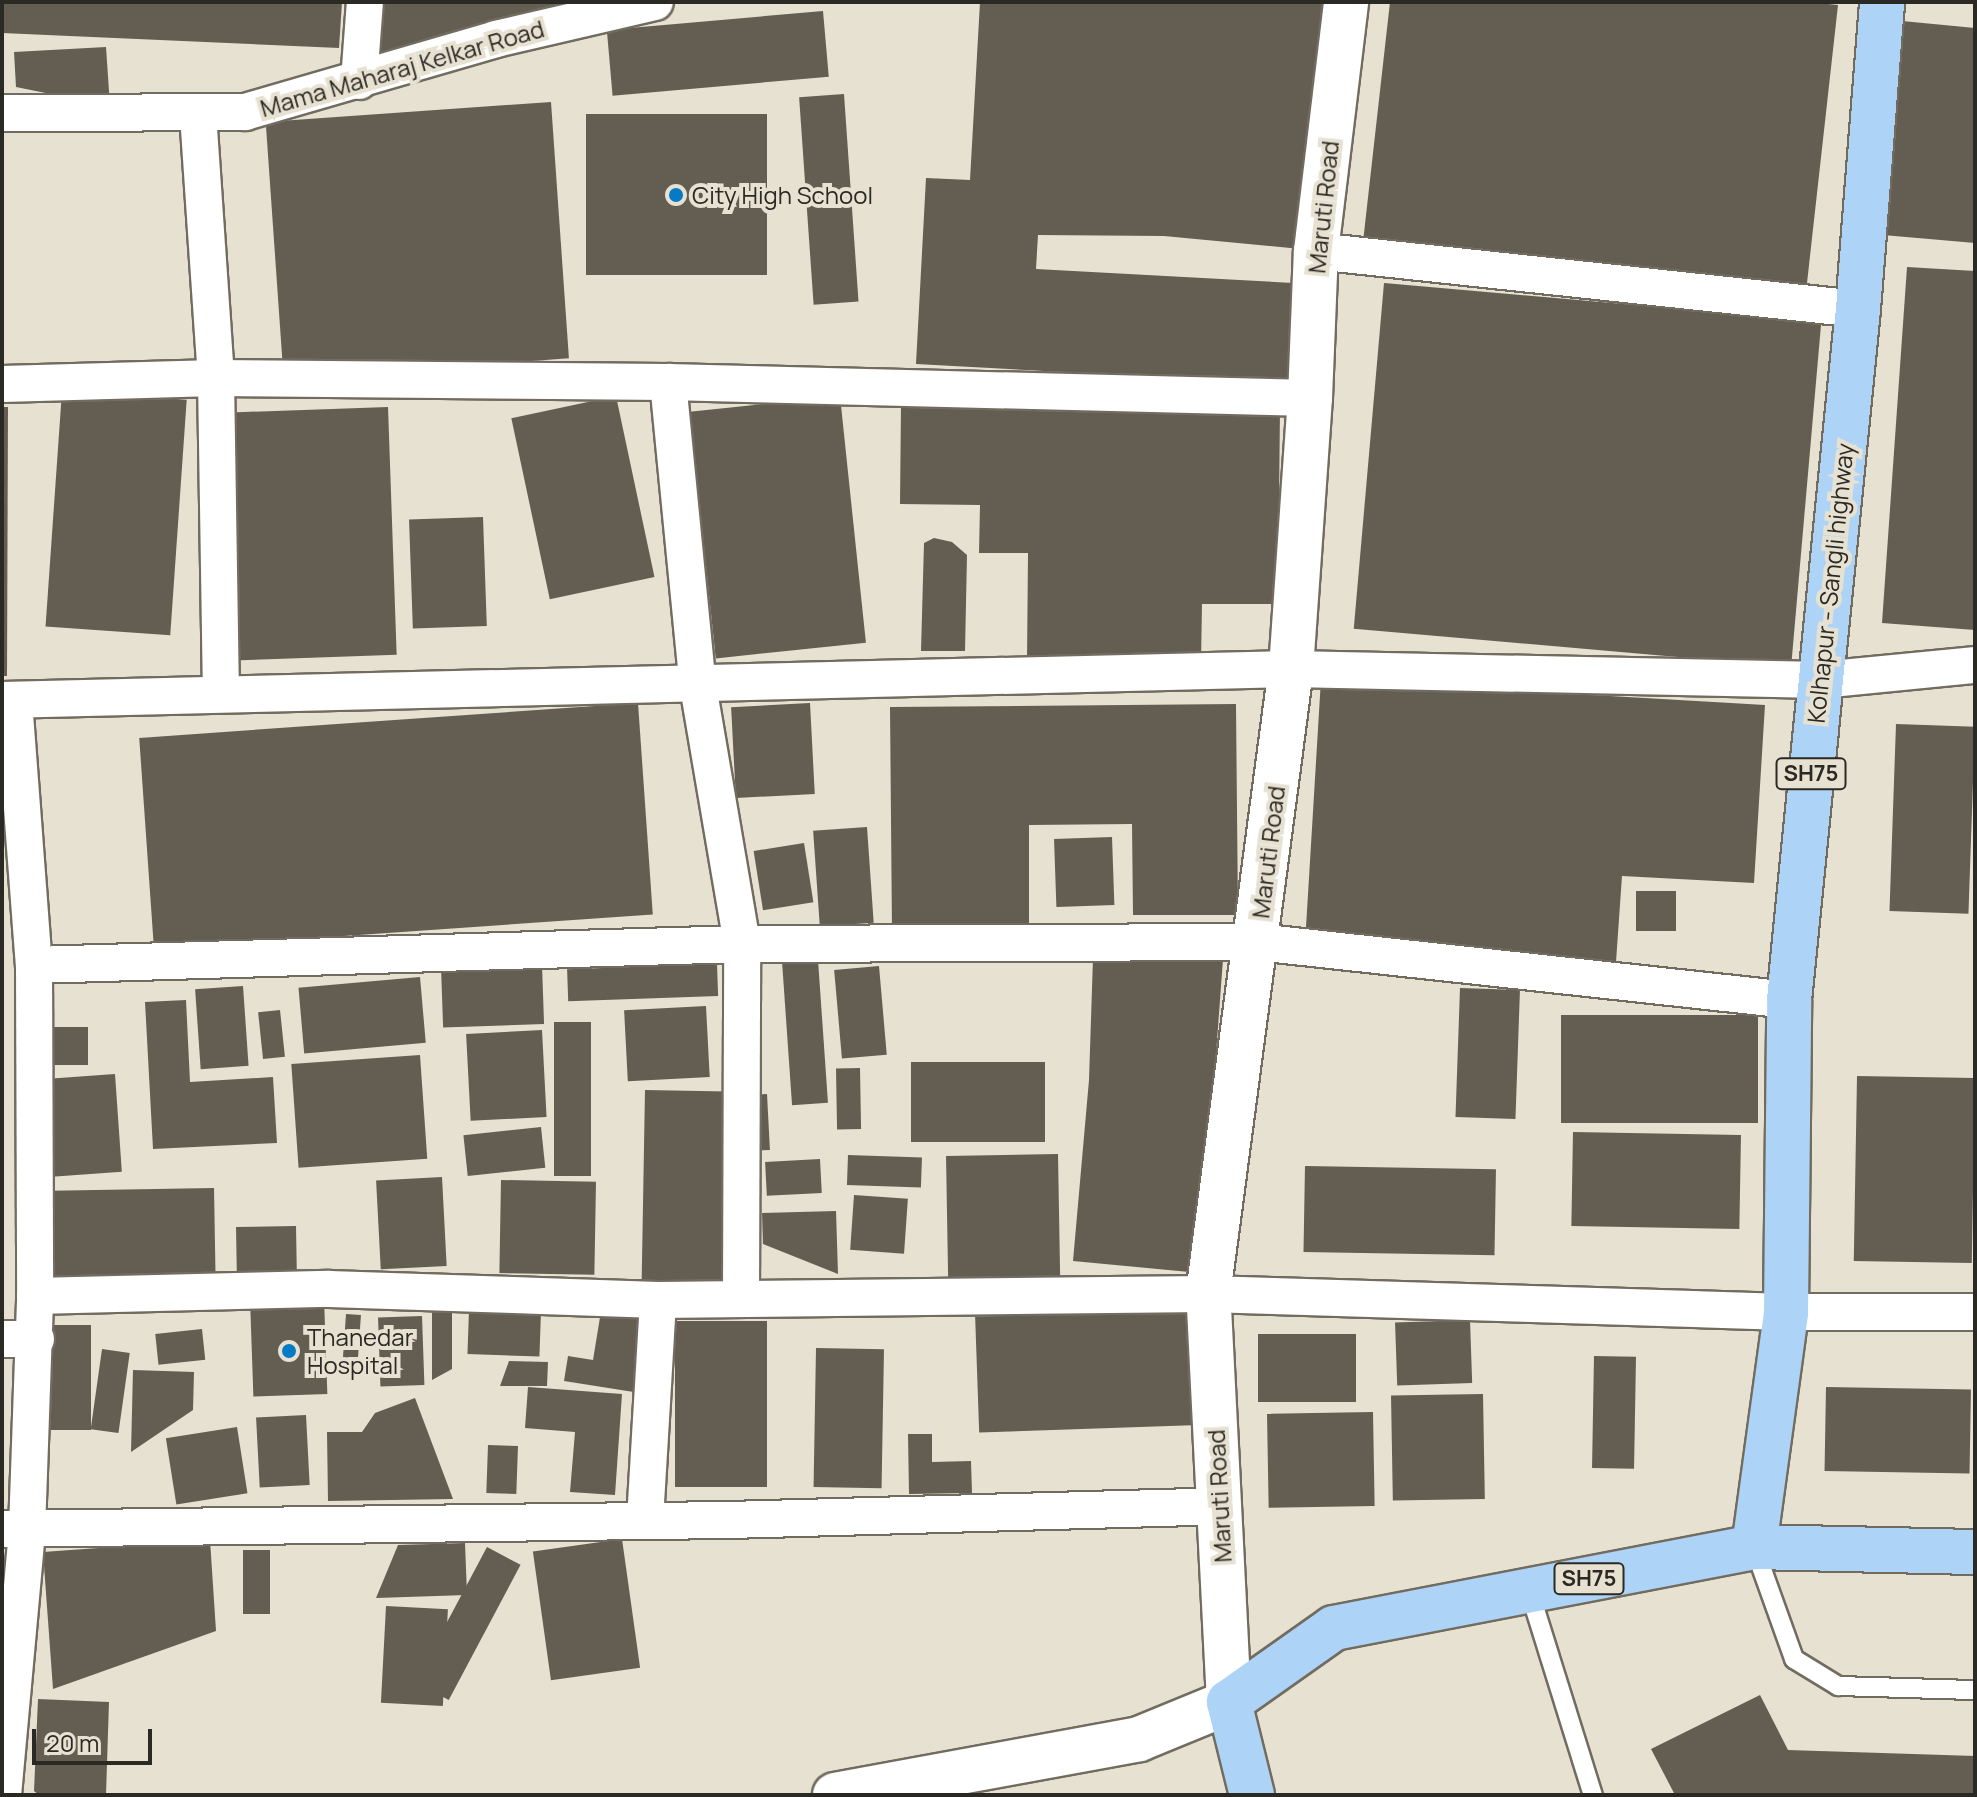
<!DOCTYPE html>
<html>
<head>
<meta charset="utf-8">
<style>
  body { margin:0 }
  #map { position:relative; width:1977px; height:1797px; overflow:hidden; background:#e7e1d2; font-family:Manrope,sans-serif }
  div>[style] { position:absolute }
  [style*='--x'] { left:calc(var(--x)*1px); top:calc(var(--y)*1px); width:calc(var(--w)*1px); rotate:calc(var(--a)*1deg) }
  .building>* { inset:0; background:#635e51; transform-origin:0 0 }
  .roads { filter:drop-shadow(2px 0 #726c60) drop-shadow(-2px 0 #726c60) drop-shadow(0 2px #726c60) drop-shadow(0 -2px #726c60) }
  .service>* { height:18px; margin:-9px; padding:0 9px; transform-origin:9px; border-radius:9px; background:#fff }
  .minor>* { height:36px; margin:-18px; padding:0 18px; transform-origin:18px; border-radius:18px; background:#fff }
  .tertiary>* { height:44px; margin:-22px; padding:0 22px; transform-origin:22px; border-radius:22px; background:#fff }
  .primary>* { height:44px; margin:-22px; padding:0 22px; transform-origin:22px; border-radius:22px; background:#add4f7 }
  .dots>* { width:22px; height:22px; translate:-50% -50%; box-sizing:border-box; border:4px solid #e7e1d2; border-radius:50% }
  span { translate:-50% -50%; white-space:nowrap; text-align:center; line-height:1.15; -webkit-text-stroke:8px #e7e1d2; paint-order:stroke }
  .shield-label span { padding:2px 6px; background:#e7e1d2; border:2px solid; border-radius:6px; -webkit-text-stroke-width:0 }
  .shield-label { font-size:22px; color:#2b2923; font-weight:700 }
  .street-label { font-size:24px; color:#2b2923 }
  .poi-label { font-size:24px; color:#2b2923 }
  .left { translate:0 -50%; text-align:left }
  .frame { position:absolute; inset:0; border:4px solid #2b2923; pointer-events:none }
  .scale { position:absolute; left:32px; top:1729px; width:120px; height:36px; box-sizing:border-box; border:4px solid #2b2923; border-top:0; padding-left:10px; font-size:24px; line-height:28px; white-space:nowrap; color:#2b2923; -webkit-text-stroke:6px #e7e1d2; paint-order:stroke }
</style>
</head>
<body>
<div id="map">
  <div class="building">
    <div style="clip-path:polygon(2px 2px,342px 2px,339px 48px,2px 33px)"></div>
    <div style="clip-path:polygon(382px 2px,584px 2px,584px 3px,378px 54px)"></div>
    <div style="clip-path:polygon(980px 2px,1324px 2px,1311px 250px,1164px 236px,1038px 235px,1036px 269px,1293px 283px,1287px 384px,916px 364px,926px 178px,970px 180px)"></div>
    <div style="clip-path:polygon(1390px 2px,1809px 2px,1838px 5px,1806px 292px,1363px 242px)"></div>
    <div style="left:823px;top:11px;width:66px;height:217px;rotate:85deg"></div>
    <div style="clip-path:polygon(1902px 21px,1975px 28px,1975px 243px,1883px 235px)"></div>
    <div style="clip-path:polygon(106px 47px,110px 106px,16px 87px,14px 52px)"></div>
    <div style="left:844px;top:94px;width:208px;height:45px;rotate:86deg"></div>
    <div style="left:551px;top:102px;width:257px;height:286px;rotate:86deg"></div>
    <div style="left:586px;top:114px;width:181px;height:161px"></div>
    <div style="clip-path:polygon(1907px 267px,1975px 271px,1975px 630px,1882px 623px)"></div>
    <div style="left:1384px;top:283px;width:439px;height:347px;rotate:5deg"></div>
    <div style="left:62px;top:391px;width:125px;height:236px;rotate:4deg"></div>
    <div style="left:616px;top:396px;width:185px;height:107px;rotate:78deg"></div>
    <div style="left:840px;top:396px;width:248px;height:151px;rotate:84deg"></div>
    <div style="clip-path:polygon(901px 404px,1280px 407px,1278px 604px,1202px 604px,1201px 662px,1027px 660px,1028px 553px,979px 553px,980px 505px,900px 504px)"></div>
    <div style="clip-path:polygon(2px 407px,8px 407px,7px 676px,2px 676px)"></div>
    <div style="left:388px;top:407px;width:248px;height:157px;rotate:88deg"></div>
    <div style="left:483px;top:517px;width:109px;height:74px;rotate:88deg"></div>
    <div style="clip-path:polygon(934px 538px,952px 542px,967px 555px,965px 651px,921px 651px,924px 543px)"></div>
    <div style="clip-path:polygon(1321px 679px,1765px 705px,1754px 883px,1622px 876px,1616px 962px,1305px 944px)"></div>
    <div style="left:638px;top:703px;width:212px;height:500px;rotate:86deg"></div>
    <div style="left:810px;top:703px;width:91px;height:79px;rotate:87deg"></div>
    <div style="clip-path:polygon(1236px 704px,1238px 915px,1133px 915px,1132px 824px,1029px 825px,1029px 932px,892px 933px,890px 707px)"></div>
    <div style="left:1896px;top:724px;width:79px;height:187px;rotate:2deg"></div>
    <div style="left:867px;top:827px;width:96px;height:54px;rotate:86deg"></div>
    <div style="left:1112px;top:837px;width:68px;height:58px;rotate:88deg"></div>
    <div style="left:804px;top:843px;width:60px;height:51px;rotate:81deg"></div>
    <div style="left:1636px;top:891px;width:40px;height:40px"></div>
    <div style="clip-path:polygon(1093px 958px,1223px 959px,1200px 1273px,1073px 1261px,1089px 1080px)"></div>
    <div style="left:818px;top:960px;width:143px;height:36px;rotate:86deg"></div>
    <div style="left:717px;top:964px;width:32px;height:150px;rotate:88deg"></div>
    <div style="left:542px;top:965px;width:59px;height:101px;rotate:88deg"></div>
    <div style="left:879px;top:966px;width:89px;height:45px;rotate:85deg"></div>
    <div style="left:420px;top:977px;width:66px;height:122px;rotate:85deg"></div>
    <div style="left:243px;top:986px;width:80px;height:48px;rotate:86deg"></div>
    <div style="left:1460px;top:988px;width:60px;height:129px;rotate:2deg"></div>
    <div style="clip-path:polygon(186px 1000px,190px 1082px,273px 1077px,277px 1143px,153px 1149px,145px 1002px)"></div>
    <div style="left:706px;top:1006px;width:71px;height:82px;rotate:87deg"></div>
    <div style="left:280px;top:1010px;width:47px;height:22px;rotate:84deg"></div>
    <div style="left:1561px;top:1015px;width:197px;height:108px"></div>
    <div style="left:554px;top:1022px;width:37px;height:154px"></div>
    <div style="left:88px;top:1027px;width:38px;height:42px;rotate:90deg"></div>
    <div style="left:542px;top:1030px;width:87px;height:76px;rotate:87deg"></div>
    <div style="left:420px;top:1055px;width:104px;height:129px;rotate:86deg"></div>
    <div style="left:911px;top:1062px;width:134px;height:80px"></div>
    <div style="left:860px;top:1068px;width:61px;height:24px;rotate:89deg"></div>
    <div style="left:115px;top:1074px;width:98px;height:70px;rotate:86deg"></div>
    <div style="left:1857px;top:1076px;width:118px;height:185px;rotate:1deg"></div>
    <div style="left:645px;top:1090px;width:82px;height:190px;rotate:1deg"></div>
    <div style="left:767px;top:1094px;width:56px;height:15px;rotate:87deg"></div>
    <div style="left:541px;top:1127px;width:41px;height:78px;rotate:84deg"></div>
    <div style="left:1573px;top:1132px;width:168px;height:94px;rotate:1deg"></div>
    <div style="left:1058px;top:1154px;width:123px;height:112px;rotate:89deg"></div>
    <div style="left:848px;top:1155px;width:74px;height:30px;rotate:2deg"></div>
    <div style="left:820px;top:1159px;width:34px;height:55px;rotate:87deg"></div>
    <div style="left:1305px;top:1166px;width:191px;height:86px;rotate:1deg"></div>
    <div style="left:442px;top:1177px;width:89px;height:66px;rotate:87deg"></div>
    <div style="left:501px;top:1180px;width:95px;height:93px;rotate:1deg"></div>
    <div style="left:214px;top:1188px;width:89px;height:163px;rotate:89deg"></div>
    <div style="left:854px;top:1195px;width:54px;height:55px;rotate:4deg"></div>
    <div style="clip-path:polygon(836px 1211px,838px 1274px,763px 1244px,762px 1213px)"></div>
    <div style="left:296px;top:1226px;width:54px;height:60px;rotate:89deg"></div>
    <div style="left:324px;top:1298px;width:96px;height:74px;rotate:88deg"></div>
    <div style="clip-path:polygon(602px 1305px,652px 1313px,640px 1393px,564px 1381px,568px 1356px,593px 1360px)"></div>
    <div style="left:1194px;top:1309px;width:116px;height:219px;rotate:88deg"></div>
    <div style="clip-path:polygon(432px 1310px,452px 1310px,452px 1369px,432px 1380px)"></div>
    <div style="left:469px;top:1310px;width:72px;height:44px;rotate:2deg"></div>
    <div style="left:346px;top:1314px;width:15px;height:48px;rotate:4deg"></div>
    <div style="left:422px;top:1316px;width:69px;height:44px;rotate:88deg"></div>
    <div style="left:1470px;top:1320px;width:63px;height:75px;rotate:88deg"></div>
    <div style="left:675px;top:1321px;width:92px;height:166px"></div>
    <div style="left:44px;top:1325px;width:47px;height:105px"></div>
    <div style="left:202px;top:1329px;width:31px;height:47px;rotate:84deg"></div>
    <div style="left:1258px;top:1334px;width:98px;height:68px"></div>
    <div style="left:816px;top:1348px;width:68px;height:139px;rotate:1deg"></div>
    <div style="left:102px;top:1349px;width:28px;height:81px;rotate:8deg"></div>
    <div style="left:1594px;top:1356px;width:42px;height:112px;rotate:1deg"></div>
    <div style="clip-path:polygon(509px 1361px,548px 1362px,547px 1386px,500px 1386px)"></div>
    <div style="clip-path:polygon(133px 1370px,194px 1372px,193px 1410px,131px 1452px)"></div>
    <div style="clip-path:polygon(528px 1387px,622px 1394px,615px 1495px,570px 1492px,575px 1432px,525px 1428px)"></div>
    <div style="left:1826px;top:1387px;width:145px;height:84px;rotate:1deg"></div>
    <div style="left:1483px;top:1394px;width:105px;height:92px;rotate:89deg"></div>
    <div style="clip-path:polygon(415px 1398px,453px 1499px,328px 1501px,327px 1432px,362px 1432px,375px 1413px)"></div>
    <div style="left:1373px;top:1412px;width:94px;height:106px;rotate:89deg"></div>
    <div style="left:306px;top:1415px;width:70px;height:50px;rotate:87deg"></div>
    <div style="left:237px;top:1427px;width:67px;height:72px;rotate:81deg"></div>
    <div style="clip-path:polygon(908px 1434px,932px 1434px,932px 1462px,971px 1461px,972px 1493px,909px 1494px)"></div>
    <div style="left:488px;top:1445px;width:30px;height:48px;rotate:2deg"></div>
    <div style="left:622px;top:1539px;width:130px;height:90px;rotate:82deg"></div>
    <div style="clip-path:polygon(210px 1540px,216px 1631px,53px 1689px,43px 1552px)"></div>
    <div style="clip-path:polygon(465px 1543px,467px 1595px,376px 1598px,398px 1545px)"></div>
    <div style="left:487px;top:1547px;width:38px;height:153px;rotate:28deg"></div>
    <div style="left:243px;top:1550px;width:27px;height:64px"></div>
    <div style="left:386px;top:1606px;width:62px;height:97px;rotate:3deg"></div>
    <div style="clip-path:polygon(1760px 1695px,1788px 1750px,1975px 1756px,1975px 1795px,1675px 1795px,1651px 1749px)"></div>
    <div style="clip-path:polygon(38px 1699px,109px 1702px,106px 1795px,39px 1795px,34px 1791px)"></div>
  </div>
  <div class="roads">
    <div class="service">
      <div style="--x:1754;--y:1547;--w:119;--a:70.3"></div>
      <div style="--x:1794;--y:1659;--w:52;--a:31.5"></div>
      <div style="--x:1838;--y:1686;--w:137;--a:1.7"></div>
      <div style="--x:1529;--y:1590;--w:215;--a:72.7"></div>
    </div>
    <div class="minor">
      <div style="--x:359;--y:81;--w:79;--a:-85.7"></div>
      <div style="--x:2;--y:113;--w:243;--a:-0.2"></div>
      <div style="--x:245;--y:112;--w:261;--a:-16.2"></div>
      <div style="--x:496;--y:39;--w:163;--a:-13.1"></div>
      <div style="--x:198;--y:114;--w:265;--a:86.1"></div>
      <div style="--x:216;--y:378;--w:452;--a:0.5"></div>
      <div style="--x:668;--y:382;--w:642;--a:1.43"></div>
      <div style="--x:1316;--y:251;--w:545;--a:6.11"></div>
      <div style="--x:668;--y:382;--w:305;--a:84.4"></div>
      <div style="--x:698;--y:686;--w:262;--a:80.3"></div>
      <div style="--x:742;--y:944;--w:515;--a:-0.22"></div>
      <div style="--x:1257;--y:942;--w:535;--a:6.22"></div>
      <div style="--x:2;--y:384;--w:214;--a:-1.6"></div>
      <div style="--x:216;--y:378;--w:315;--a:89.1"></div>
      <div style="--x:2;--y:700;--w:1289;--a:-1.38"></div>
      <div style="--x:1291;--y:669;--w:530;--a:1.19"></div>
      <div style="--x:1821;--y:680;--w:155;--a:-5.6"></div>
      <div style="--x:14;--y:701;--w:265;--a:85.7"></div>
      <div style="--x:741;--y:1298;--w:354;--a:-89.8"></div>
      <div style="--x:742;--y:944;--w:708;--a:178.3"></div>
      <div style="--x:34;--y:965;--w:331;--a:89.8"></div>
      <div style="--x:35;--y:1296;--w:294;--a:-1.4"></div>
      <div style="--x:329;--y:1289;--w:329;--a:1.9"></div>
      <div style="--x:658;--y:1300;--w:550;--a:-0.63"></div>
      <div style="--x:1208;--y:1294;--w:578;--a:1.78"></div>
      <div style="--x:1786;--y:1312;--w:189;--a:0"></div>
      <div style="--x:2;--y:1339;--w:34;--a:0"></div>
      <div style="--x:645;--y:1520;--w:220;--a:-86.6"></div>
      <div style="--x:2;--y:1529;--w:727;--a:-0.71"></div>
      <div style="--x:729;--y:1520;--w:491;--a:-1.6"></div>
      <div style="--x:3;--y:1795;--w:266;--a:-84.8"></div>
      <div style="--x:27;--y:1530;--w:234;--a:-88"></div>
    </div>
    <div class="tertiary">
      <div style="--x:835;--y:1795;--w:309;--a:-10.4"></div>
      <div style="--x:1139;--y:1739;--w:97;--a:-22.3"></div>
      <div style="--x:1229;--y:1702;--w:409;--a:-92.9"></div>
      <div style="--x:1208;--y:1294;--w:630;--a:-82.44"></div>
      <div style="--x:1291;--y:669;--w:272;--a:-86"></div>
      <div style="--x:1310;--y:398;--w:147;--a:-87.7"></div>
      <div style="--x:1316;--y:251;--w:251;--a:-83.1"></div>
    </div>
    <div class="primary">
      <div style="--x:1754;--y:1547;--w:237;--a:-82.2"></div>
      <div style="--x:1786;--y:1312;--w:312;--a:-89.4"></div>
      <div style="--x:1789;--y:1000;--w:694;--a:-84.3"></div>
      <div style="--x:1858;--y:309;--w:308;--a:-85.5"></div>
      <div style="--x:1252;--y:1795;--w:96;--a:-103.9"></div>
      <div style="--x:1229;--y:1702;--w:128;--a:-35.2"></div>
      <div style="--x:1334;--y:1628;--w:428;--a:-10.9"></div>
      <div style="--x:1754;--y:1547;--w:221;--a:1.3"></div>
    </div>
  </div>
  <div class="dots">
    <div style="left:676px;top:195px;background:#057bc5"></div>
    <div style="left:289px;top:1351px;background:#057bc5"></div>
  </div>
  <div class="shield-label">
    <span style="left:1811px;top:774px">SH75</span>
    <span style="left:1589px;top:1579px">SH75</span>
  </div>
  <div class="street-label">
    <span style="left:402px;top:68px;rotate:-16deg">Mama Maharaj Kelkar Road</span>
    <span style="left:1323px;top:207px;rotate:-84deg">Maruti Road</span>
    <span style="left:1830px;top:583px;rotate:-84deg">Kolhapur - Sangli highway</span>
    <span style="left:1268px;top:852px;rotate:-83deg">Maruti Road</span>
    <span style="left:1219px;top:1496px;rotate:-93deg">Maruti Road</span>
  </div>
  <div class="poi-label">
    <span class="left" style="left:692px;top:195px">City High School</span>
    <span class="left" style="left:307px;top:1351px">Thanedar<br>Hospital</span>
  </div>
  <div class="frame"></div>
  <div class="scale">20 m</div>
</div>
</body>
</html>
